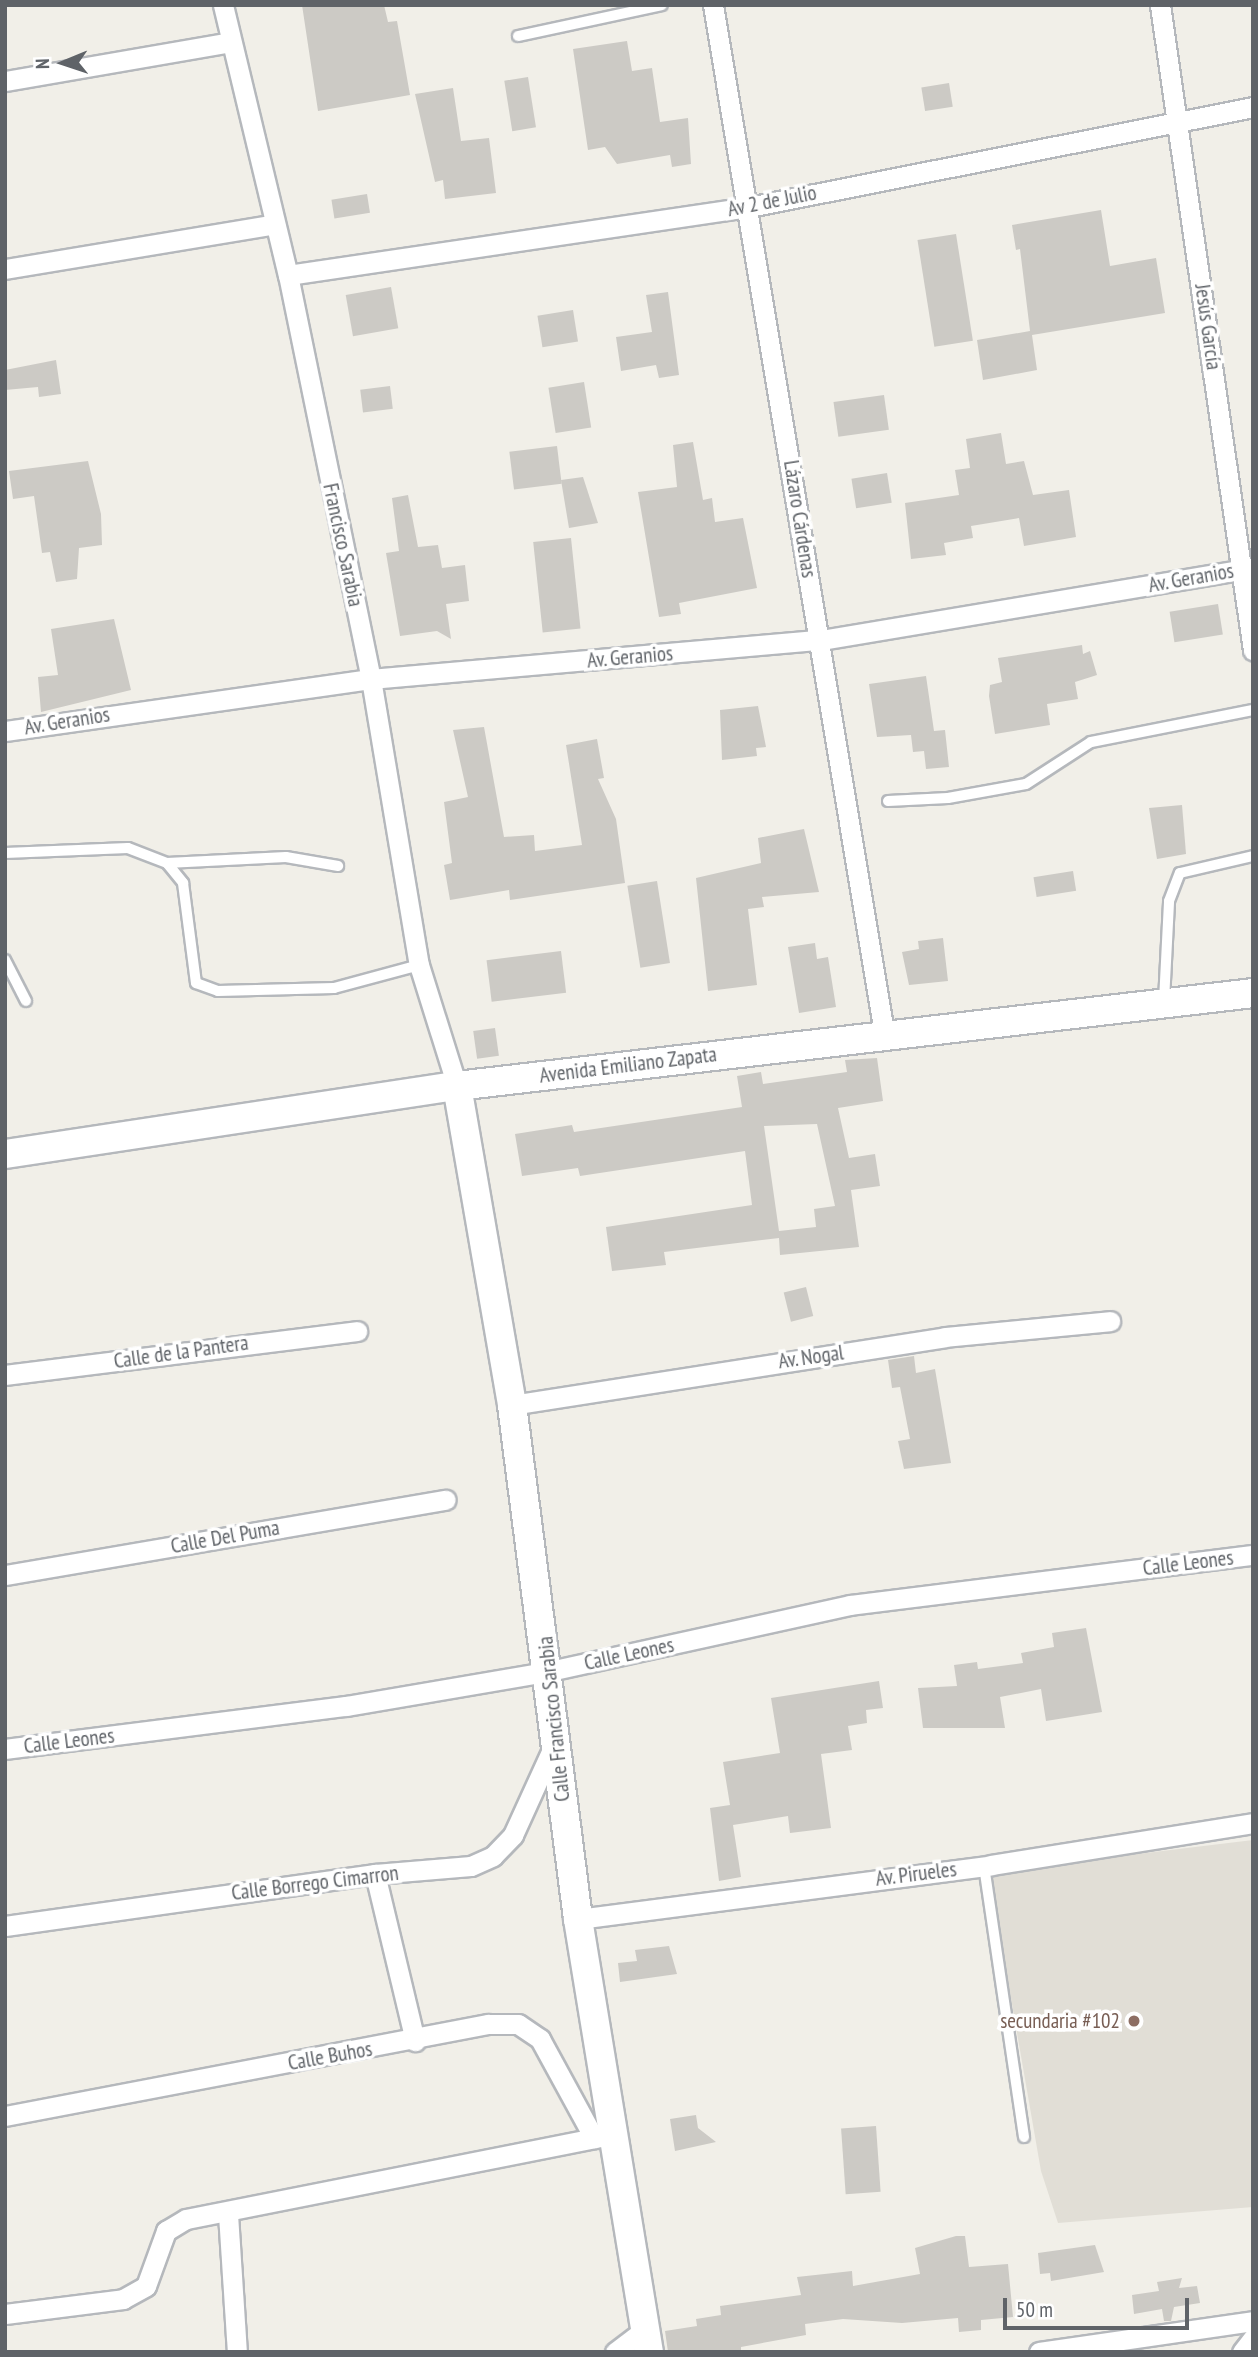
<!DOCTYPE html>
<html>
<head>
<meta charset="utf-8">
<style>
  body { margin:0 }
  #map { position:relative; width:1258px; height:2357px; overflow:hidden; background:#f1efe8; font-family:"PT Sans Narrow",sans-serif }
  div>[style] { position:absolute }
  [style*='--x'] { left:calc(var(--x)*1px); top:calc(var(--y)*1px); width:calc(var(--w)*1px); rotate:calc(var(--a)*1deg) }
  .education>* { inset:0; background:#e1ded6 }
  .building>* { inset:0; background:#cccac5; transform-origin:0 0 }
  .roads { filter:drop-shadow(2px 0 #b5b8bc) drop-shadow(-2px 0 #b5b8bc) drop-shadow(0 2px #b5b8bc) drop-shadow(0 -2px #b5b8bc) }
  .lane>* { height:10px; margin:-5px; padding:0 5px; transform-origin:5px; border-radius:5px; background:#fff }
  .street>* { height:19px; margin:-9.5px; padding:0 9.5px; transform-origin:9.5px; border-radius:9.5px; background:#fff }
  .secondary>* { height:28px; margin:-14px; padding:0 14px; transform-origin:14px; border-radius:14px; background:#fff }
  .dots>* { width:19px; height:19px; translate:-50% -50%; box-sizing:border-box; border:4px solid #fff; border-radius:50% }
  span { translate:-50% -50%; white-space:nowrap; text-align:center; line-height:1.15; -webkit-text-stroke:7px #fff; paint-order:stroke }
  .street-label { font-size:21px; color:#5f6368 }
  .education-label { font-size:21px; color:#785e54 }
  .right { translate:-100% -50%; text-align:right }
  .frame { position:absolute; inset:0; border:7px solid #5f6368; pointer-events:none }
  .north { position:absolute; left:28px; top:28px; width:70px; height:70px; -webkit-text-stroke:5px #fff; paint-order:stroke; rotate:268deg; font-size:19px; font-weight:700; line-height:28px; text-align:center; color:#5f6368 }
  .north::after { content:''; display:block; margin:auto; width:24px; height:32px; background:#5f6368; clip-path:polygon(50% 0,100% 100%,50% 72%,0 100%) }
  .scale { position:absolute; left:1003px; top:2298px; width:186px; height:32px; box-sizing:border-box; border:4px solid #5f6368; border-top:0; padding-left:9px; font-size:21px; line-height:24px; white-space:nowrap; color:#5f6368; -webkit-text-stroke:5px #fff; paint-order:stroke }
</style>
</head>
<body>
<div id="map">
  <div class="education">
    <div style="clip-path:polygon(1253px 1840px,1253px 2207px,1058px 2223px,1041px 2171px,989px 1872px)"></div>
  </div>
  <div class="building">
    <div style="clip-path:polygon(302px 5px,384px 5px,388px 22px,397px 21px,410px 95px,318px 111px)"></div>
    <div style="clip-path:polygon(627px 41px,632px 71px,652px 68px,660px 122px,688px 118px,691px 164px,672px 167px,670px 155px,617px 164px,605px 147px,588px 150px,573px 49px)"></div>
    <div style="left:528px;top:77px;width:51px;height:24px;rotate:81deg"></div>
    <div style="left:949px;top:83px;width:24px;height:28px;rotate:81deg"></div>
    <div style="clip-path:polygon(453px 88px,461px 141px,489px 138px,496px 193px,445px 199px,443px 180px,435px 182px,415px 94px)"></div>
    <div style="left:367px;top:194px;width:19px;height:36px;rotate:81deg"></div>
    <div style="clip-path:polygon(1101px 210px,1110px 266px,1156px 258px,1165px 313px,1032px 335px,1037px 370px,983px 380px,977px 340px,1030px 331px,1020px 249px,1016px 250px,1012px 225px)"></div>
    <div style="left:956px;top:234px;width:108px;height:39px;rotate:81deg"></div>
    <div style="left:391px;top:287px;width:42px;height:46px;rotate:80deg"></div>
    <div style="clip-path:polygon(668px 292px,679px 375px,659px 378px,656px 365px,621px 371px,616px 337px,652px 332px,646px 295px)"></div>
    <div style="left:573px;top:310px;width:32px;height:36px;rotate:81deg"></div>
    <div style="clip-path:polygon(56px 360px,61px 394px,39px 397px,38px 387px,5px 390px,5px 370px)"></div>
    <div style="left:584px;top:382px;width:46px;height:36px;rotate:81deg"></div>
    <div style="left:390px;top:386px;width:23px;height:30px;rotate:83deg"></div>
    <div style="left:884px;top:395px;width:35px;height:51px;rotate:82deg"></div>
    <div style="clip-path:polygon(1001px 433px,1006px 464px,1024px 461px,1033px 495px,1069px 490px,1076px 537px,1024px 546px,1019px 518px,971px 526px,973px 538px,944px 543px,946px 555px,911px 559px,905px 503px,959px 495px,955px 470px,970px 468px,966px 439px)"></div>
    <div style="clip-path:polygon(693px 442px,703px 500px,712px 498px,715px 522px,743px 518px,757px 588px,679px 603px,681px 614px,659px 617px,638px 492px,677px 487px,673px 445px)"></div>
    <div style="left:557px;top:446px;width:38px;height:48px;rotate:83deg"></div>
    <div style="clip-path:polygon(88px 461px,101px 514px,102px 545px,79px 548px,77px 579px,56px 582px,50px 552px,42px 553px,34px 496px,13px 499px,9px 471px)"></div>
    <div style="left:887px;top:473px;width:30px;height:36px;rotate:81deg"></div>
    <div style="clip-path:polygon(583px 477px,598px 523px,569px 528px,561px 480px)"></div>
    <div style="clip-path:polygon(408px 495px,418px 547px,438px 545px,442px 568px,465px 565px,469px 601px,446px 604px,451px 639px,437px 631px,400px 636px,386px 553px,399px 551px,392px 498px)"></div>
    <div style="left:571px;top:538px;width:91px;height:38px;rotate:84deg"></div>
    <div style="left:1218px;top:604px;width:31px;height:49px;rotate:81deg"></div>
    <div style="clip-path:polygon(114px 619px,131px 690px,41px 712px,38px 677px,58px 675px,51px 629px)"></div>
    <div style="clip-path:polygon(1082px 645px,1083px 654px,1090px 651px,1097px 675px,1075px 682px,1078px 699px,1047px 704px,1050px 725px,995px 734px,989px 696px,990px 685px,1002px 682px,998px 658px)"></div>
    <div style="clip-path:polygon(926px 676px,934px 731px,945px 730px,949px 767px,926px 769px,924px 751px,913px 752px,911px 735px,877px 737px,869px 684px)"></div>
    <div style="clip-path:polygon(758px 706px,766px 747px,756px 748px,757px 756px,722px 760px,720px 710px)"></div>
    <div style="clip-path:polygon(484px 727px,504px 837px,534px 835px,535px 851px,582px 845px,566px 745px,597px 739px,604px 778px,598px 779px,616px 819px,625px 883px,510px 900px,509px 890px,450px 900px,444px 865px,452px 863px,444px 802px,468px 797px,453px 730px)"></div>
    <div style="clip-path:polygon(1182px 805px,1186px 854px,1157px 859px,1149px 808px)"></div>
    <div style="clip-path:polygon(804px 829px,819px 892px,762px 897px,764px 907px,748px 909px,757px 985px,708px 991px,696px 878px,761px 863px,758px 838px)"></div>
    <div style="left:1073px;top:871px;width:20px;height:40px;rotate:81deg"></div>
    <div style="left:657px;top:881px;width:83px;height:30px;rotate:81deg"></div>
    <div style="clip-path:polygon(943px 938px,948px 981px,909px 985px,902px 952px,919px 949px,918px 941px)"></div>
    <div style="clip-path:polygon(815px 943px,817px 959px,828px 957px,836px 1007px,799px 1013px,788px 947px)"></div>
    <div style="left:561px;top:951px;width:42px;height:75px;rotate:83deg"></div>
    <div style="left:495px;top:1028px;width:28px;height:22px;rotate:82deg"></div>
    <div style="clip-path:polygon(evenodd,877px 1058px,883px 1101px,838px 1108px,849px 1158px,875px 1154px,880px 1186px,851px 1190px,859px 1247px,780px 1255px,779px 1238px,664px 1252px,666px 1265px,612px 1271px,606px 1227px,752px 1205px,745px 1151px,580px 1176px,578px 1168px,522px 1176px,515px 1134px,572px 1125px,574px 1132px,742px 1107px,737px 1076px,761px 1072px,763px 1084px,847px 1072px,845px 1060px,877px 1058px,817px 1124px,835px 1206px,814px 1209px,816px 1227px,779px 1231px,764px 1126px,817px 1124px)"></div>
    <div style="left:806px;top:1287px;width:30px;height:23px;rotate:76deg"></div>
    <div style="clip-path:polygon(914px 1356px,916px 1373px,935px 1369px,951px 1463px,904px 1469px,898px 1441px,910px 1439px,900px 1387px,892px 1388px,888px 1360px)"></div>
    <div style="clip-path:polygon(1086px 1628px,1102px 1712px,1046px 1721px,1041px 1689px,1000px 1697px,1005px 1728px,923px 1728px,918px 1688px,957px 1686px,954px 1665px,977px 1662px,978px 1669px,1023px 1663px,1021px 1653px,1054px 1647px,1052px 1633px)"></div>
    <div style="clip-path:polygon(879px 1681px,883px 1708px,866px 1710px,867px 1723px,848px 1726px,852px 1750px,821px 1754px,831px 1828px,790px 1833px,788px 1816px,733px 1825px,741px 1877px,719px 1881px,710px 1808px,730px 1805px,723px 1762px,780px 1753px,771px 1698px)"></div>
    <div style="clip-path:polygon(669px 1946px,677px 1974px,620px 1982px,618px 1963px,637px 1961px,635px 1950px)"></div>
    <div style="clip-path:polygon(696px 2115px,698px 2128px,716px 2142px,675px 2151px,670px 2119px)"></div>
    <div style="left:876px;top:2126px;width:66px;height:35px;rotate:86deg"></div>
    <div style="clip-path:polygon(956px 2236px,965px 2236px,969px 2267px,1008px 2264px,1013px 2317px,981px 2320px,981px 2330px,959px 2332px,958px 2318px,902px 2323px,843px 2319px,805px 2324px,806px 2335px,741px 2347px,741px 2352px,668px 2352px,665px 2331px,697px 2326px,696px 2319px,721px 2315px,720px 2306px,801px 2295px,797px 2277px,852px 2271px,853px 2286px,920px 2274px,915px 2248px)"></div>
    <div style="clip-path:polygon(1095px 2245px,1104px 2272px,1051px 2281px,1050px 2273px,1040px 2274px,1038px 2253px)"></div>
    <div style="clip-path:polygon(1182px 2278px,1179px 2288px,1197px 2286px,1200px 2303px,1174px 2307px,1171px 2321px,1164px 2321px,1162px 2309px,1134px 2314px,1132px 2295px,1159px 2291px,1157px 2282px)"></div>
  </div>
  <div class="roads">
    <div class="lane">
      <div style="--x:518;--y:36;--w:147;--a:-12.1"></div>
      <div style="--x:888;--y:801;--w:60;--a:-2.9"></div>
      <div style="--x:948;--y:798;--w:79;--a:-10.2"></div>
      <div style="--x:1026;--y:784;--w:77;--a:-32.9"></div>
      <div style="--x:1091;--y:742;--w:165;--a:-11.2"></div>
      <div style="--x:5;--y:853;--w:123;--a:-2.3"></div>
      <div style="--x:128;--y:848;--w:42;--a:21"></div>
      <div style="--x:167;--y:863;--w:26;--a:51"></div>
      <div style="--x:183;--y:883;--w:101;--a:82.6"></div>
      <div style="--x:196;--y:983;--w:23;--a:20"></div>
      <div style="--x:218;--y:991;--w:116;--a:-1.5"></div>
      <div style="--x:334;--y:988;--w:88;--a:-15.1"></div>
      <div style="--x:167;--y:863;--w:119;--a:-2.9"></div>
      <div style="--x:286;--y:857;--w:53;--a:9.8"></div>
      <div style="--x:5;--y:960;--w:46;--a:62.9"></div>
      <div style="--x:1164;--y:1001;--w:100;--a:-87.1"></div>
      <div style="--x:1169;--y:901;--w:30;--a:-69"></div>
      <div style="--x:1180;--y:873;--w:75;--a:-13.1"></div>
      <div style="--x:984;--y:1866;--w:274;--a:81.6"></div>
    </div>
    <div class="street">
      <div style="--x:223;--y:5;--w:278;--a:76.5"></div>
      <div style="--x:288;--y:275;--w:412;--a:78.4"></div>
      <div style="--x:371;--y:679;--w:290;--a:80.5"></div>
      <div style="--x:419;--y:965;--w:127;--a:72.6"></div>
      <div style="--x:713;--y:5;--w:1041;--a:80.55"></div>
      <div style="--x:1160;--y:5;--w:652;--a:81.8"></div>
      <div style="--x:5;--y:81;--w:228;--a:-9.8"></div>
      <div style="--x:5;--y:269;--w:271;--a:-9.4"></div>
      <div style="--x:288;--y:275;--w:466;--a:-8.4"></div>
      <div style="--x:749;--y:207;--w:514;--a:-11.22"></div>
      <div style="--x:5;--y:731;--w:370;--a:-8.1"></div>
      <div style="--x:371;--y:679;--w:452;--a:-5"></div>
      <div style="--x:821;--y:640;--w:438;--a:-9.5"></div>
      <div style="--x:5;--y:1375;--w:355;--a:-7.1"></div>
      <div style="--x:512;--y:1405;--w:438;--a:-8.9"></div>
      <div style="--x:945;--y:1337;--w:166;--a:-5.5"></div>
      <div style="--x:5;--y:1575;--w:447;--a:-9.7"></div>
      <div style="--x:5;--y:1749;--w:344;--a:-7.2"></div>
      <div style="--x:346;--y:1706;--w:207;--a:-9.7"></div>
      <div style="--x:550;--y:1671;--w:307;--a:-12.4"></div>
      <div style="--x:850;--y:1605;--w:406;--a:-7.1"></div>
      <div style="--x:375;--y:1874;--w:172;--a:76.5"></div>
      <div style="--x:578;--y:1919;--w:417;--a:-7.4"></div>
      <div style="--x:991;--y:1865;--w:265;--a:-9.1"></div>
      <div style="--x:5;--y:1926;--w:374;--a:-8"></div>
      <div style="--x:375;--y:1874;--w:96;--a:-4.8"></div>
      <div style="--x:471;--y:1866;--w:24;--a:-24"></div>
      <div style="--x:493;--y:1856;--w:29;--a:-46"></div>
      <div style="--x:513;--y:1835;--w:101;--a:-65.5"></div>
      <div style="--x:5;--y:2116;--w:492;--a:-10.8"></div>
      <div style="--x:488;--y:2024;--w:30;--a:0"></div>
      <div style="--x:518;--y:2024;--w:27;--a:34"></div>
      <div style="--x:540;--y:2039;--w:113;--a:61.4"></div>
      <div style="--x:228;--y:2214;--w:138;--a:86.3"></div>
      <div style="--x:5;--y:2314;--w:119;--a:-7.2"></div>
      <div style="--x:123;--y:2299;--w:26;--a:-29"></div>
      <div style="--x:146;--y:2286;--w:59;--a:-70"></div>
      <div style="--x:166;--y:2231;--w:23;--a:-31"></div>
      <div style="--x:186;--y:2219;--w:426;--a:-11.2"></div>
      <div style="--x:615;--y:2352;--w:38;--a:-37"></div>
      <div style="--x:1039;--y:2352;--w:216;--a:-8.2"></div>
      <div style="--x:1242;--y:2352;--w:18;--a:-52"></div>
    </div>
    <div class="secondary">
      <div style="--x:457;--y:1086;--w:324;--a:80.2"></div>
      <div style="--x:512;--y:1405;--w:518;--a:82.68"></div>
      <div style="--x:578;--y:1919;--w:439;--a:80.7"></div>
      <div style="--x:5;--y:1154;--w:457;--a:-8.6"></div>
      <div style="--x:457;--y:1086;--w:801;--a:-6.66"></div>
    </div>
  </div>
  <div class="dots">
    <div style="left:1134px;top:2021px;background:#8d6e63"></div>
  </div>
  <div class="street-label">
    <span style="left:772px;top:201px;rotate:-11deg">Av 2 de Julio</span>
    <span style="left:1208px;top:327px;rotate:82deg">Jesús García</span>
    <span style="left:800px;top:519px;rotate:81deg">Lázaro Cárdenas</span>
    <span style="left:343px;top:545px;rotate:78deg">Francisco Sarabia</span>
    <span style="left:1191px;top:578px;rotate:-10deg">Av. Geranios</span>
    <span style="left:630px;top:657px;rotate:-5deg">Av. Geranios</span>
    <span style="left:67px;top:721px;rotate:-9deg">Av. Geranios</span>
    <span style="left:628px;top:1065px;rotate:-7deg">Avenida Emiliano Zapata</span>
    <span style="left:181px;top:1352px;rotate:-8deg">Calle de la Pantera</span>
    <span style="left:811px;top:1357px;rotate:-8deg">Av. Nogal</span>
    <span style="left:225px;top:1537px;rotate:-10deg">Calle Del Puma</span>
    <span style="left:1188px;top:1563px;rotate:-7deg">Calle Leones</span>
    <span style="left:629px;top:1654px;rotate:-12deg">Calle Leones</span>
    <span style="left:554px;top:1719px;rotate:-96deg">Calle Francisco Sarabia</span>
    <span style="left:69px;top:1741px;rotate:-7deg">Calle Leones</span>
    <span style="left:916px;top:1874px;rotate:-7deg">Av. Pirueles</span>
    <span style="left:315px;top:1883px;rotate:-7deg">Calle Borrego Cimarron</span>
    <span style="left:330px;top:2056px;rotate:-10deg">Calle Buhos</span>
  </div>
  <div class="education-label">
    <span class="right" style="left:1120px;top:2021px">secundaria #102</span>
  </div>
  <div class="frame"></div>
  <div class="north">N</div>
  <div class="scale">50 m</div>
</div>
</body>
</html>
